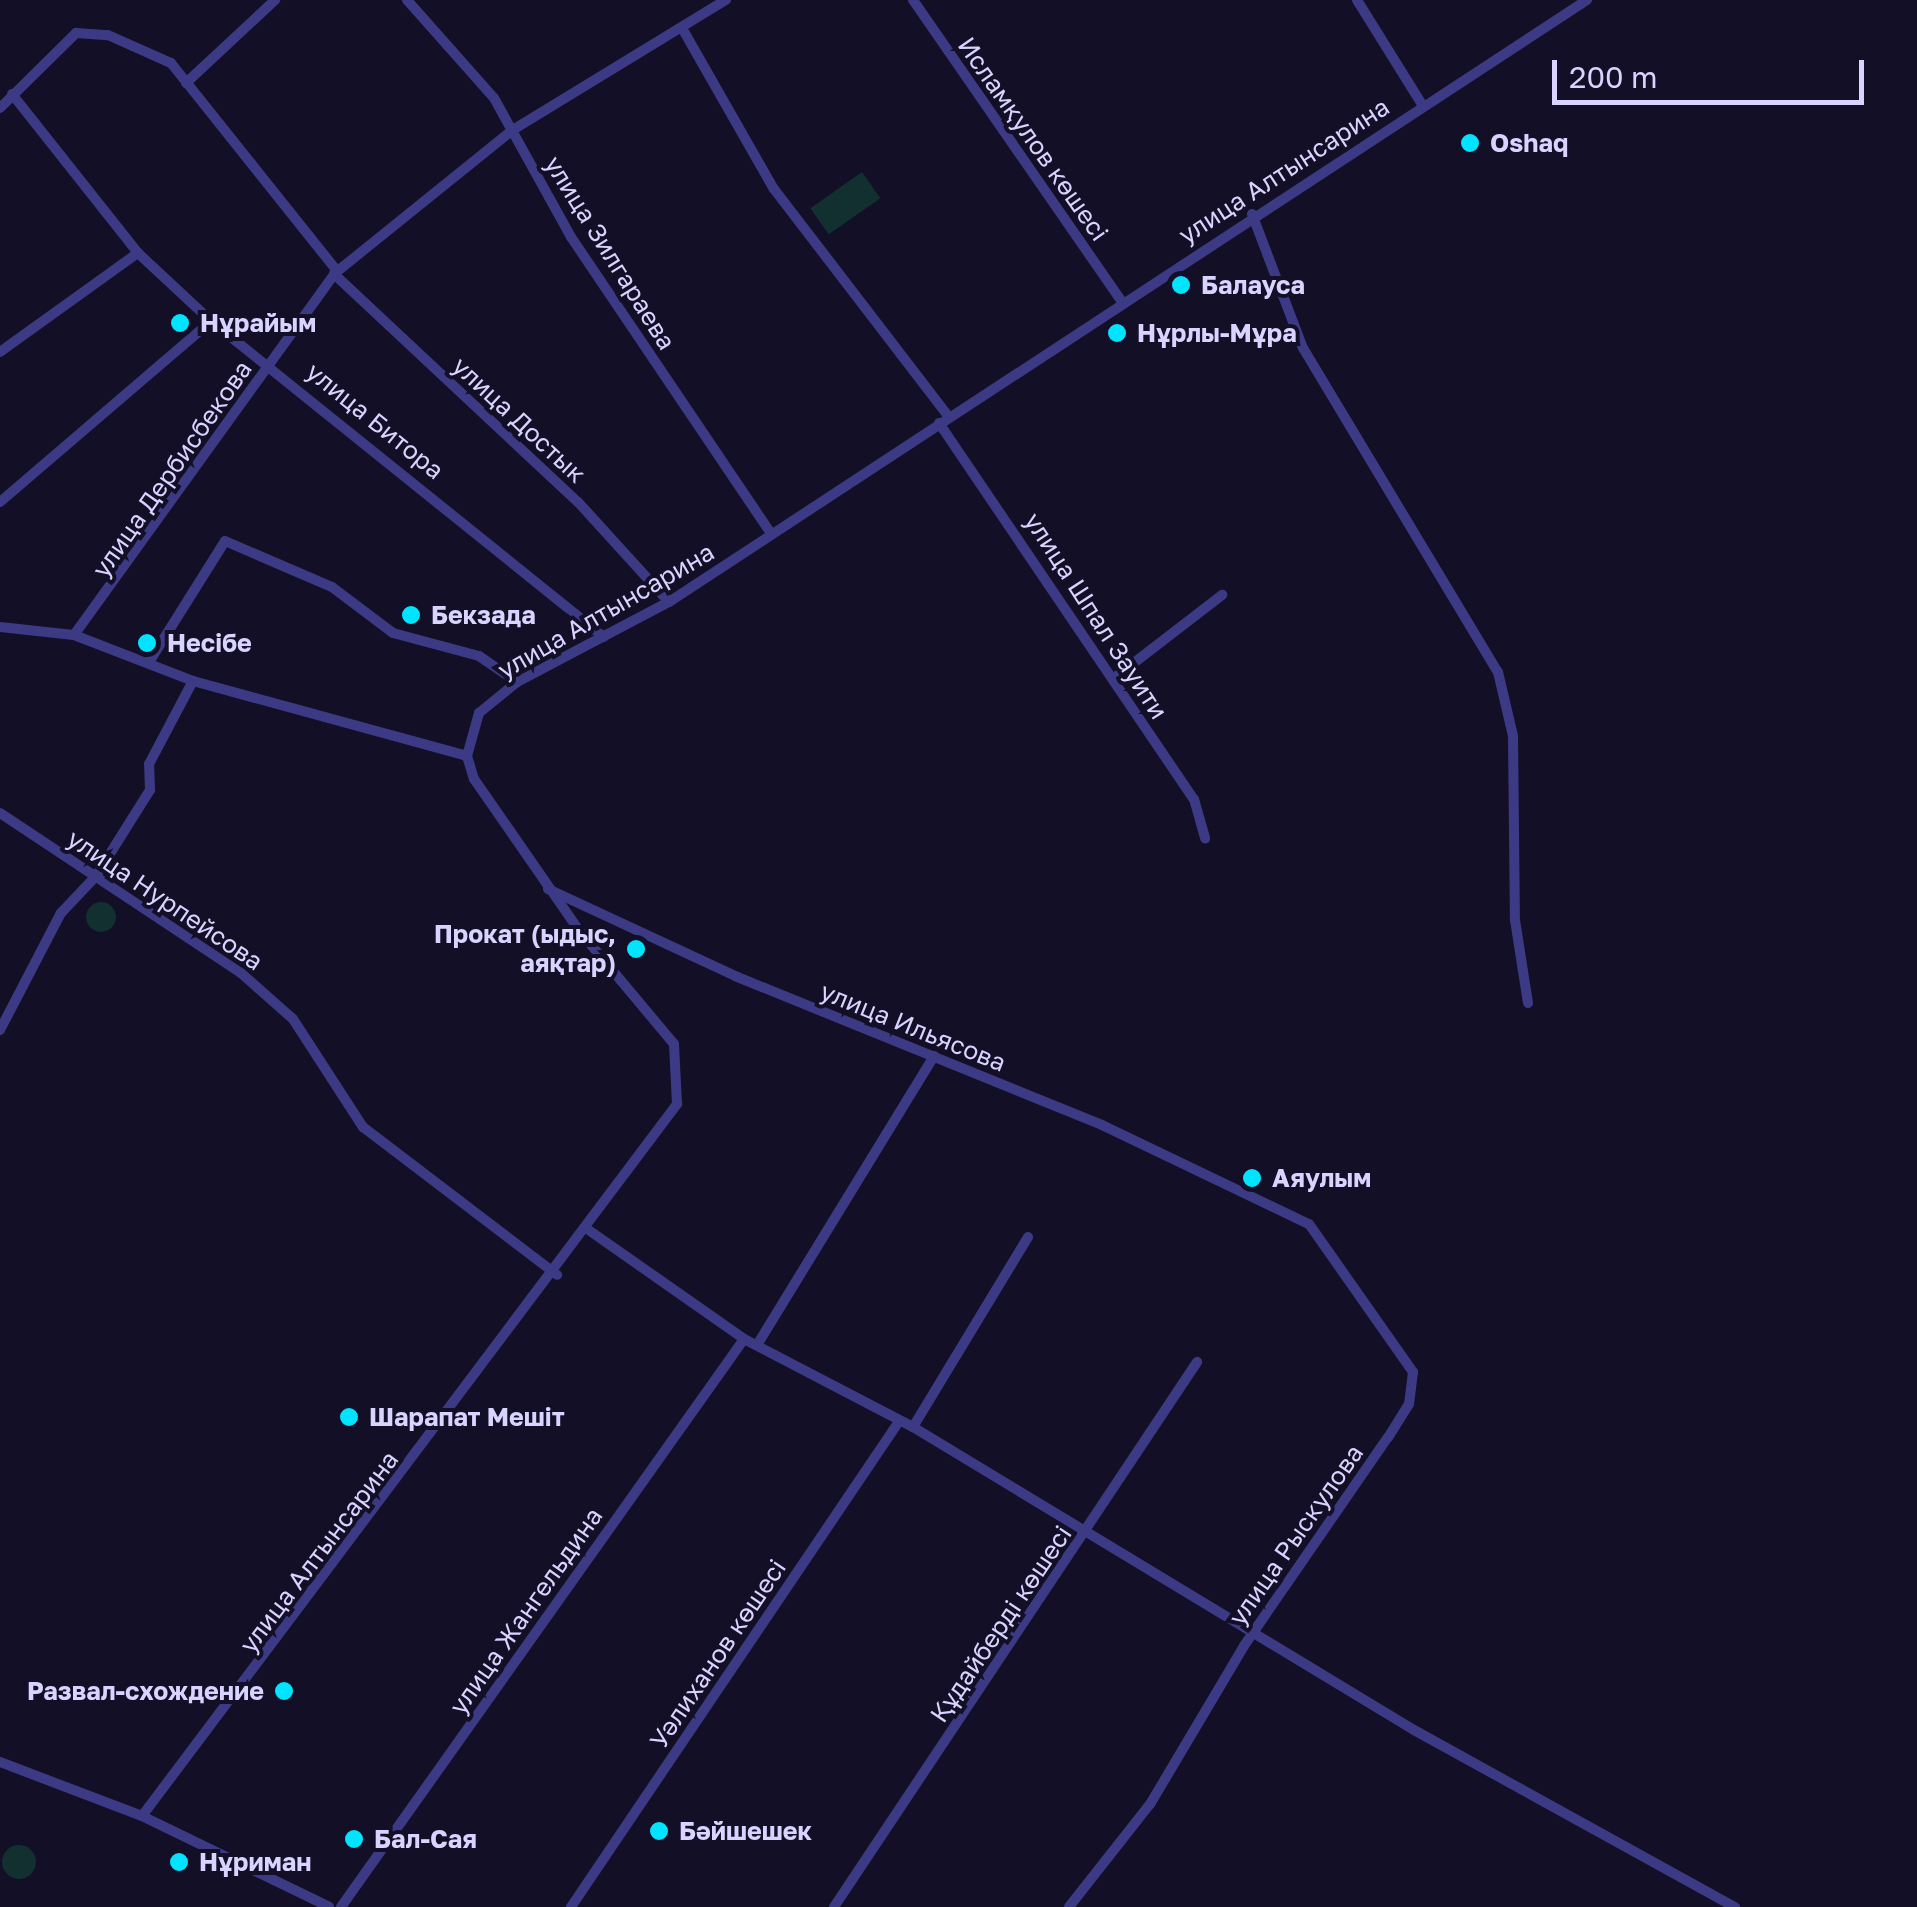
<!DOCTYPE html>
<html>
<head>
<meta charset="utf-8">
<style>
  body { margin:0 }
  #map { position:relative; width:1917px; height:1907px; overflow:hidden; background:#130f26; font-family:"Golos Text",sans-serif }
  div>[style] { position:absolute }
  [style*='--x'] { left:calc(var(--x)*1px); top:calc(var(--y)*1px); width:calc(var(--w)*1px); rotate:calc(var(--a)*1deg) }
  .green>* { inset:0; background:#12302f; transform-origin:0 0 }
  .round { border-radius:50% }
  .minor>* { height:10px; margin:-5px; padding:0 5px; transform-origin:5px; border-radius:5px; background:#3d3a85 }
  .dots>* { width:28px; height:28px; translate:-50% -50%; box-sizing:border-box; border:5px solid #130f26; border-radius:50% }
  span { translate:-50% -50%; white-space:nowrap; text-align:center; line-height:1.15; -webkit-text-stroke:8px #130f26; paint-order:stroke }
  .street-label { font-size:25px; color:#d9d4ff }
  .poi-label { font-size:25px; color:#d9d4ff; font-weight:700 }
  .left { translate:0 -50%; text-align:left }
  .right { translate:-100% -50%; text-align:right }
  .scale { position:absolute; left:1552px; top:60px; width:312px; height:45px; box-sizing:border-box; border:5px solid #d9d4ff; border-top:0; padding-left:12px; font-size:30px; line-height:35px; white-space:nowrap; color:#d9d4ff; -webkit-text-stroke:8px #130f26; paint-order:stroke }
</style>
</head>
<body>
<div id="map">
  <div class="green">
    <div style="left:862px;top:172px;width:32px;height:63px;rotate:55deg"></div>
    <div class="round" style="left:86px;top:902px;width:30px;height:30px"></div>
    <div class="round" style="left:2px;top:1845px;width:34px;height:34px"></div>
  </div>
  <div class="minor">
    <div style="--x:407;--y:0;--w:131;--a:48.4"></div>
    <div style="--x:494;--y:98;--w:159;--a:61"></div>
    <div style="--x:571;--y:237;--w:358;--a:56"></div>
    <div style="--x:913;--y:0;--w:365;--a:55.3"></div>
    <div style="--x:1357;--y:0;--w:125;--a:58.1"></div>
    <div style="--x:682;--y:28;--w:185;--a:60.3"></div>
    <div style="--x:774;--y:189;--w:287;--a:52.5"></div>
    <div style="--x:186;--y:83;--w:122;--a:-43"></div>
    <div style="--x:12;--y:94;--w:203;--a:51.6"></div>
    <div style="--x:138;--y:253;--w:100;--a:43"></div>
    <div style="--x:211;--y:321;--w:504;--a:38.8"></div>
    <div style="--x:0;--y:108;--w:107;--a:-44.6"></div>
    <div style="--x:76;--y:33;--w:32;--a:4"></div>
    <div style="--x:108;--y:35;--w:69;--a:24"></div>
    <div style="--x:171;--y:63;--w:266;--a:51.4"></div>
    <div style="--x:1252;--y:214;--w:143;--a:69.2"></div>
    <div style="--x:1303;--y:348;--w:378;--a:59"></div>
    <div style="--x:1498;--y:672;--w:66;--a:76.8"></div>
    <div style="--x:1513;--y:736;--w:184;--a:89.4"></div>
    <div style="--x:1515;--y:920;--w:84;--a:81.1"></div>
    <div style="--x:334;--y:274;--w:334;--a:43.1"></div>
    <div style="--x:578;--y:502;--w:135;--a:47.7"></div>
    <div style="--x:0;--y:352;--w:170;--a:-35.7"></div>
    <div style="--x:939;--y:423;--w:454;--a:55.9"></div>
    <div style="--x:1194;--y:799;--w:41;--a:74.2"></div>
    <div style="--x:0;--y:502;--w:278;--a:-40.6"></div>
    <div style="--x:0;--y:627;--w:74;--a:6.2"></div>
    <div style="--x:74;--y:635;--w:128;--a:21.1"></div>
    <div style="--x:193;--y:681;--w:284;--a:15.3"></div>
    <div style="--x:74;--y:635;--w:445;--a:-54.2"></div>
    <div style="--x:334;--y:274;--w:228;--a:-38.9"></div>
    <div style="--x:511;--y:131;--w:252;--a:-31.4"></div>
    <div style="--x:151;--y:659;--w:139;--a:-57.9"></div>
    <div style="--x:225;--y:541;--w:116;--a:23.3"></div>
    <div style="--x:332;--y:587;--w:76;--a:37"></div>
    <div style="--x:393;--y:633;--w:89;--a:15"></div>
    <div style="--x:479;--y:656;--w:46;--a:34.4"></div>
    <div style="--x:1113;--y:679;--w:138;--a:-37.6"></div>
    <div style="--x:0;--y:813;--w:289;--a:33.6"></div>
    <div style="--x:241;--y:973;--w:69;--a:41.5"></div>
    <div style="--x:293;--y:1019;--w:129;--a:57.1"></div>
    <div style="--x:363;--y:1127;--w:244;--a:37.3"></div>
    <div style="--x:548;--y:889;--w:206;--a:24.9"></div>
    <div style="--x:735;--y:976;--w:396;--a:22.1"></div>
    <div style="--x:1102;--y:1125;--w:229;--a:25.6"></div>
    <div style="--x:1309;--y:1224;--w:181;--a:54.9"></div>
    <div style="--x:1413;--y:1372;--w:32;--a:97"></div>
    <div style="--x:1409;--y:1404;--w:39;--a:122"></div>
    <div style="--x:1388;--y:1437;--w:254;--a:124.6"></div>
    <div style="--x:1244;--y:1646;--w:184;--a:120.7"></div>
    <div style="--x:1150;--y:1804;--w:131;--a:128.2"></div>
    <div style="--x:0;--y:1030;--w:132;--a:-62.5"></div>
    <div style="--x:61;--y:913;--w:51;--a:-46.6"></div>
    <div style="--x:96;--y:876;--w:102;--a:-57.9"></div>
    <div style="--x:150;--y:790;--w:26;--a:-92"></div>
    <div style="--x:149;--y:764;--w:94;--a:-62.1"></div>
    <div style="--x:590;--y:1231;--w:188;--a:35"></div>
    <div style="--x:744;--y:1339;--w:191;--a:27.5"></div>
    <div style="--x:913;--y:1427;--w:585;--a:31.17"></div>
    <div style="--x:1414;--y:1730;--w:367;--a:28.9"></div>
    <div style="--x:757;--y:1345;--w:339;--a:-58.5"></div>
    <div style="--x:913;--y:1427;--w:222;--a:-58.8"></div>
    <div style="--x:0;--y:1762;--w:152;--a:20.8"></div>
    <div style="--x:142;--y:1816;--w:208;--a:25.9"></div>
    <div style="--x:142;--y:1816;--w:891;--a:-53.08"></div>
    <div style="--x:677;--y:1104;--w:60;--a:-92.9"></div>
    <div style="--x:674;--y:1044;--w:150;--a:-129.9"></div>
    <div style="--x:578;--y:929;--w:183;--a:-124.7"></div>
    <div style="--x:474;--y:779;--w:24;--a:-107"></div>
    <div style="--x:467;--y:756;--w:45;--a:-74.4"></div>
    <div style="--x:479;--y:713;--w:49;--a:-39.2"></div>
    <div style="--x:517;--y:682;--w:172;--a:-27.8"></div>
    <div style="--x:669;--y:602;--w:1098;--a:-33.26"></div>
    <div style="--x:341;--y:1907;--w:696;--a:-54.64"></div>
    <div style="--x:571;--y:1907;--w:584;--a:-55.96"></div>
    <div style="--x:834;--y:1907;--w:655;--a:-56.33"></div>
  </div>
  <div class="dots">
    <div style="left:1470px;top:143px;background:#00e5ff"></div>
    <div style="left:1181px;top:285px;background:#00e5ff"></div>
    <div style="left:180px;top:323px;background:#00e5ff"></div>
    <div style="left:1117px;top:333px;background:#00e5ff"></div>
    <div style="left:411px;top:615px;background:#00e5ff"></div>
    <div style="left:147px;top:643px;background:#00e5ff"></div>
    <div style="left:636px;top:949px;background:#00e5ff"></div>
    <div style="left:1252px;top:1178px;background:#00e5ff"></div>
    <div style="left:349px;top:1417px;background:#00e5ff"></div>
    <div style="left:284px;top:1691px;background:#00e5ff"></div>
    <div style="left:659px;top:1831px;background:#00e5ff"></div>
    <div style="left:354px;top:1839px;background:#00e5ff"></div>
    <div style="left:179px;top:1862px;background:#00e5ff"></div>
  </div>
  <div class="street-label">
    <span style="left:1033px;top:139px;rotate:55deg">Исламқулов көшесі</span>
    <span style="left:1284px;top:171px;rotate:-33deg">улица Алтынсарина</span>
    <span style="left:610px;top:253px;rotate:58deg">улица Зилгараева</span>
    <span style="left:519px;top:420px;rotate:43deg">улица Достык</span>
    <span style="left:375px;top:421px;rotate:39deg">улица Битора</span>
    <span style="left:172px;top:469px;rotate:-55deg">улица Дербисбекова</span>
    <span style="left:606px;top:611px;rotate:-30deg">улица Алтынсарина</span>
    <span style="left:1096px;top:616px;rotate:57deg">улица Шпал Зауити</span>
    <span style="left:165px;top:900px;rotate:34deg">улица Нурпейсова</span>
    <span style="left:913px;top:1027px;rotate:22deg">улица Ильясова</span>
    <span style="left:1296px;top:1535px;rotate:-55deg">улица Рыскулова</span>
    <span style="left:319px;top:1552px;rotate:-53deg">улица Алтынсарина</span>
    <span style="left:526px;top:1611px;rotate:-55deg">улица Жангельдина</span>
    <span style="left:1001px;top:1624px;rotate:-56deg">Құдайберді көшесі</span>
    <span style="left:718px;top:1654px;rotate:-56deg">Уәлиханов көшесі</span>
  </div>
  <div class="poi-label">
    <span class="left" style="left:1490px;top:143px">Oshaq</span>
    <span class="left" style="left:1201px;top:285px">Балауса</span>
    <span class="left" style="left:200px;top:323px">Нұрайым</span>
    <span class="left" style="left:1137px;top:333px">Нұрлы-Мұра</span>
    <span class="left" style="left:431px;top:615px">Бекзада</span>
    <span class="left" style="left:167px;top:643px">Несібе</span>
    <span class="right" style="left:616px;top:949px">Прокат (ыдыс,<br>аяқтар)</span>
    <span class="left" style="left:1272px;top:1178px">Аяулым</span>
    <span class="left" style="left:369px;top:1417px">Шарапат Мешіт</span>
    <span class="right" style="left:264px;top:1691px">Развал-схождение</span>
    <span class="left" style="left:679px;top:1831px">Бәйшешек</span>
    <span class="left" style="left:374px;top:1839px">Бал-Сая</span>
    <span class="left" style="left:199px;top:1862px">Нұриман</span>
  </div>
  <div class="scale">200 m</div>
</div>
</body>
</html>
